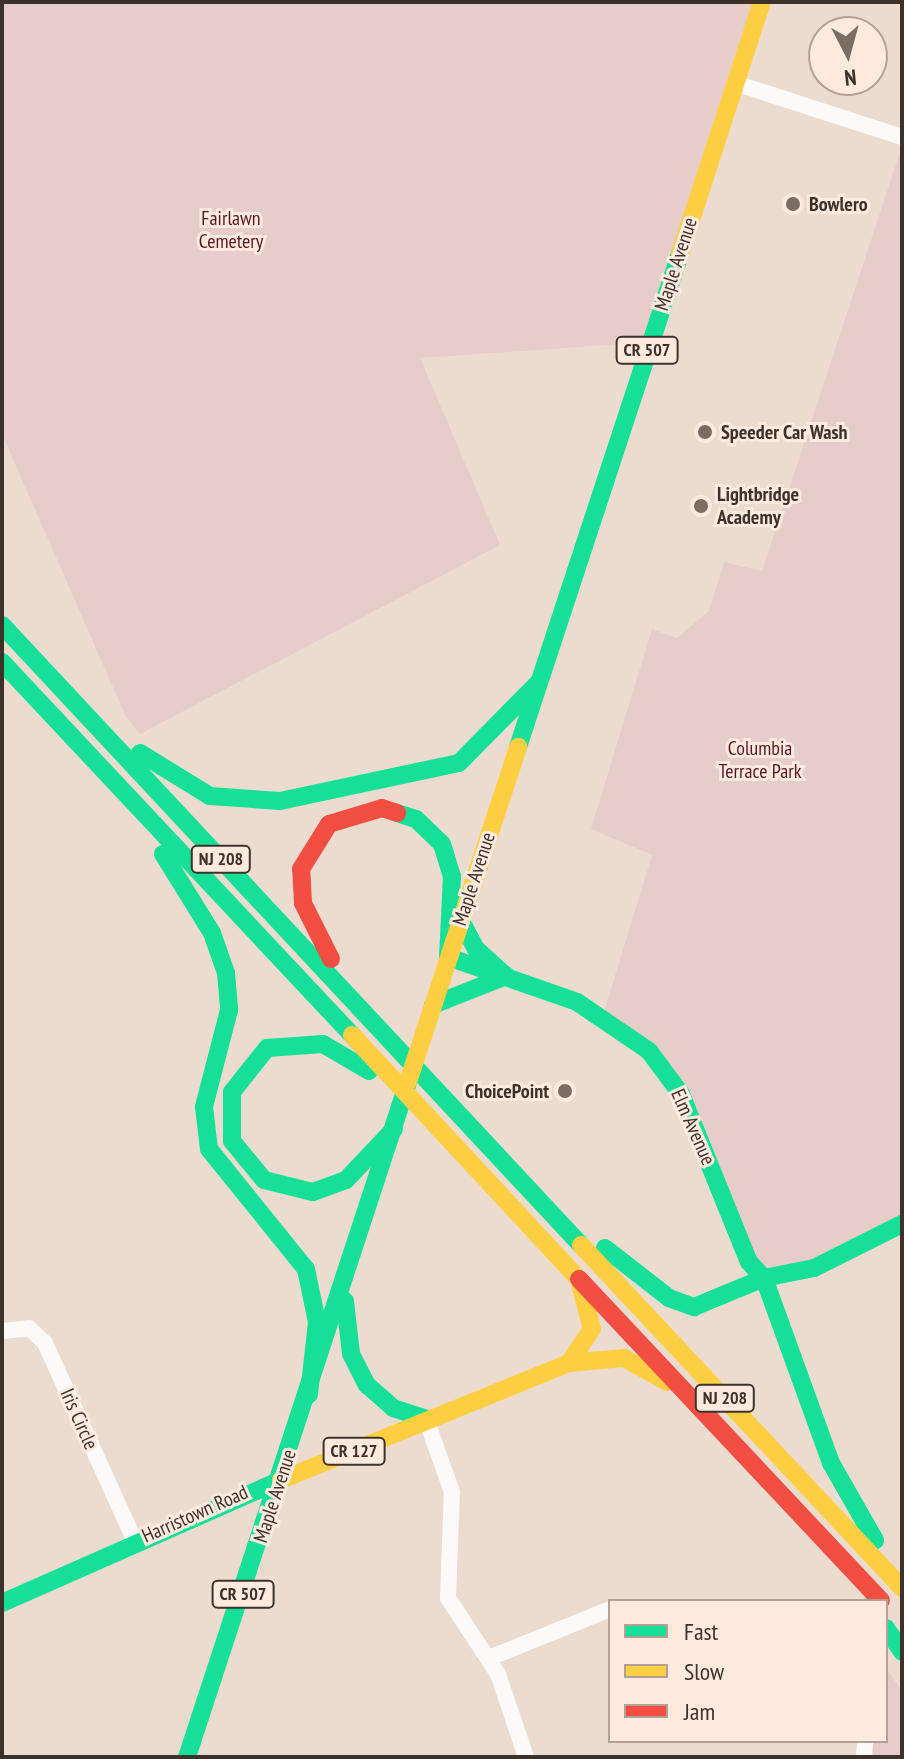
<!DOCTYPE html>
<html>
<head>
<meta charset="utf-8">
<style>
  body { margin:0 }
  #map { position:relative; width:904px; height:1759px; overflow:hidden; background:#ecdcd0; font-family:"PT Sans Narrow",sans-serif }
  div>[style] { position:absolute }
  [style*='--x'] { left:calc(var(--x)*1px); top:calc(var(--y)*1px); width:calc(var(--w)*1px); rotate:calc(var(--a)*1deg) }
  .green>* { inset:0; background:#e7cdc9 }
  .street>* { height:16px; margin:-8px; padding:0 8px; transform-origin:8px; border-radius:8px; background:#fcfaf8 }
  .fast>* { height:18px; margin:-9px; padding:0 9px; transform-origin:9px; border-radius:9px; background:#16e098 }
  .slow>* { height:18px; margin:-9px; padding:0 9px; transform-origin:9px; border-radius:9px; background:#ffcf43 }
  .jam>* { height:18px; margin:-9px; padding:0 9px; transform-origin:9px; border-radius:9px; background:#f24e42 }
  .dots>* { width:22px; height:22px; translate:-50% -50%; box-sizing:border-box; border:4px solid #fceade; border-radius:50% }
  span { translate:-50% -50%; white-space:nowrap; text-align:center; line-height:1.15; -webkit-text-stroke:6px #fceade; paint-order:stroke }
  .shield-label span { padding:2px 6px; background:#fceade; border:2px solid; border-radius:6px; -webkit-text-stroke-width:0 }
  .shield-label { font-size:18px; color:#3d322a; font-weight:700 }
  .poi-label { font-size:20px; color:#3d322a; font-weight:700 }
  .left { translate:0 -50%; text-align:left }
  .right { translate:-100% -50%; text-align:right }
  .park-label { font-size:20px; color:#591726 }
  .street-label { font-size:20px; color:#3d322a }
  .frame { position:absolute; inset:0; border:4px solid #3d322a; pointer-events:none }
  .legend { position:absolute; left:608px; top:1599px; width:280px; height:144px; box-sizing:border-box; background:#fceade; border:2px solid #b0a096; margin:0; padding:10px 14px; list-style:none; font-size:24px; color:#3d322a }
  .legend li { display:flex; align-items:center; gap:16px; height:40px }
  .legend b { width:40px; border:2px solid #b0a096 }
  .north { position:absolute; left:808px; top:16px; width:80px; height:80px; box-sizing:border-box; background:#fceade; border:2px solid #b0a096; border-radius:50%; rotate:174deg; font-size:22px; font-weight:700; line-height:32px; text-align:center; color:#3d322a }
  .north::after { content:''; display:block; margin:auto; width:28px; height:36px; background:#7a6e64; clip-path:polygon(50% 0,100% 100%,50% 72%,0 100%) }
</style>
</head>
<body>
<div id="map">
  <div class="green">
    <div style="clip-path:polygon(2px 2px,762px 2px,650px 342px,420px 358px,500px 545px,140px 734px,126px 717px,2px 434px)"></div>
    <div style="clip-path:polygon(902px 146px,902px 1224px,764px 1278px,681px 1094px,603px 1015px,652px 855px,591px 829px,652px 629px,677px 638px,709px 611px,724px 562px,762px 571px)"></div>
    <div style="clip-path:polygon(886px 1668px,902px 1691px,902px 1757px,864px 1757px,865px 1741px,886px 1741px)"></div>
  </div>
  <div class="street">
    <div style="--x:735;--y:83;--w:176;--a:17.9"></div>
    <div style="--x:2;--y:1331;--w:27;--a:-6"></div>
    <div style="--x:29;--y:1328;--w:22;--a:43"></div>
    <div style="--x:45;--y:1343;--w:217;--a:65.6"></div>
    <div style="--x:426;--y:1419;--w:77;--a:70.4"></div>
    <div style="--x:452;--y:1492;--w:106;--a:92.2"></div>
    <div style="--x:448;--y:1598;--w:91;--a:56.7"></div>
    <div style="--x:498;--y:1674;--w:88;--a:71.4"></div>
    <div style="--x:489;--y:1658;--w:131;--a:-22"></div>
    <div style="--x:864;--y:1757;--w:16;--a:-86"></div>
  </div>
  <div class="fast">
    <div style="--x:2;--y:625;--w:848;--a:46.96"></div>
    <div style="--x:2;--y:662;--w:511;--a:46.82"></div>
    <div style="--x:518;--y:747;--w:519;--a:-71.81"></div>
    <div style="--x:140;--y:753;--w:82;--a:31.6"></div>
    <div style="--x:210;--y:796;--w:70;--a:4.1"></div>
    <div style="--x:280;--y:801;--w:183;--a:-12"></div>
    <div style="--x:459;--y:763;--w:112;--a:-45.4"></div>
    <div style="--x:397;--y:813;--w:20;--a:18"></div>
    <div style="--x:416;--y:819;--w:36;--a:44"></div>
    <div style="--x:442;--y:844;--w:34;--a:73"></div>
    <div style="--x:452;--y:876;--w:81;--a:92.8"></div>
    <div style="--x:163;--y:854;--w:93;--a:58.2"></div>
    <div style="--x:212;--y:933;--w:42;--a:70.7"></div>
    <div style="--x:226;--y:973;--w:37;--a:85"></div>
    <div style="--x:229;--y:1010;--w:100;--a:104.5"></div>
    <div style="--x:204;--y:1107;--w:42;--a:83.2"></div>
    <div style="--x:209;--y:1149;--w:154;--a:51.1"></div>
    <div style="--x:306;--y:1269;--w:54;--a:78.3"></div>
    <div style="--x:317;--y:1322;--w:73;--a:96.3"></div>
    <div style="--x:460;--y:919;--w:34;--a:62"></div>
    <div style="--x:476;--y:949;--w:40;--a:42"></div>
    <div style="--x:448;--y:957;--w:137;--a:19.2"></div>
    <div style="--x:577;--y:1002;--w:87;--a:34.2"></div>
    <div style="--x:649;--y:1051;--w:54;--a:53.3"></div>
    <div style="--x:681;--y:1094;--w:181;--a:68"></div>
    <div style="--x:749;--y:1262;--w:22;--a:47"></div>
    <div style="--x:764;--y:1278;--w:51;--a:-11.3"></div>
    <div style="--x:814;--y:1268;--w:98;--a:-26.6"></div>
    <div style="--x:433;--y:1005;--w:79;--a:-21.7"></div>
    <div style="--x:369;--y:1071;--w:53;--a:-149.6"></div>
    <div style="--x:323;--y:1044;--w:56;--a:175.9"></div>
    <div style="--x:267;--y:1048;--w:56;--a:128.5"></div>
    <div style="--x:232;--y:1092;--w:49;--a:90"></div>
    <div style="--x:232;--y:1141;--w:50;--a:50.6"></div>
    <div style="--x:264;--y:1180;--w:50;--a:13.8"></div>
    <div style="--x:313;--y:1192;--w:35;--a:-20"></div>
    <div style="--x:346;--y:1180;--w:70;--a:-46.7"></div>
    <div style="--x:605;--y:1248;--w:81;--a:38"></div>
    <div style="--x:669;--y:1298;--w:27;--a:20"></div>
    <div style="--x:694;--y:1307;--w:76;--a:-22.5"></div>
    <div style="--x:764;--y:1278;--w:197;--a:70.1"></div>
    <div style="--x:831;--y:1463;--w:89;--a:60.3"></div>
    <div style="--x:345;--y:1301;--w:53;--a:83.5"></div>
    <div style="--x:351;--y:1354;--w:35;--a:63"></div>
    <div style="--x:367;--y:1385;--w:35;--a:41"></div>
    <div style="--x:393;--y:1408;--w:35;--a:18"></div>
    <div style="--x:2;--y:1603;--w:305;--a:-23.8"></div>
    <div style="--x:886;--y:1628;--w:29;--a:56"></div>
    <div style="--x:187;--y:1757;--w:710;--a:-71.87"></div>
  </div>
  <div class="slow">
    <div style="--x:680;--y:254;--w:265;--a:-72"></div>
    <div style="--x:352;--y:1035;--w:333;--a:47.1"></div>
    <div style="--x:408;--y:1082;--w:353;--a:-71.8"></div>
    <div style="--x:581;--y:1245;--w:470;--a:46.9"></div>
    <div style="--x:569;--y:1363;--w:41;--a:-55.9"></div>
    <div style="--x:592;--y:1329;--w:47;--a:-104.9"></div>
    <div style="--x:281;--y:1480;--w:311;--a:-22.1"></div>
    <div style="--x:569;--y:1363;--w:55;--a:-5.2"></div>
    <div style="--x:624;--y:1358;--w:49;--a:29.2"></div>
  </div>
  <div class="jam">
    <div style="--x:331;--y:959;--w:63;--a:-116.6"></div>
    <div style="--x:303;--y:903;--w:34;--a:-93"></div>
    <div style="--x:301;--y:869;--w:53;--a:-58.1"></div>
    <div style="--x:329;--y:824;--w:55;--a:-16.8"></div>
    <div style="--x:382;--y:808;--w:16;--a:18"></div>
    <div style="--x:579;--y:1279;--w:441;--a:46.8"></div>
  </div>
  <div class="dots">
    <div style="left:793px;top:204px;background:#7a6e64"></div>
    <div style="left:705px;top:432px;background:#7a6e64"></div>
    <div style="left:701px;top:506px;background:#7a6e64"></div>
    <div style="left:565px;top:1091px;background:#7a6e64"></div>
  </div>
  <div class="shield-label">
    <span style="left:647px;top:350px">CR 507</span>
    <span style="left:221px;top:859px">NJ 208</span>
    <span style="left:725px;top:1398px">NJ 208</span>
    <span style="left:354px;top:1451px">CR 127</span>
    <span style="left:243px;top:1594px">CR 507</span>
  </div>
  <div class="poi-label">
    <span class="left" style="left:809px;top:204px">Bowlero</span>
    <span class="left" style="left:721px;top:432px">Speeder Car Wash</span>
    <span class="left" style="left:717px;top:506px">Lightbridge<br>Academy</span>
    <span class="right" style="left:549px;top:1091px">ChoicePoint</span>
  </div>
  <div class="park-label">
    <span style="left:231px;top:230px">Fairlawn<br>Cemetery</span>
    <span style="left:760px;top:760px">Columbia<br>Terrace Park</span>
  </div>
  <div class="street-label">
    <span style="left:676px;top:264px;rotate:-72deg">Maple Avenue</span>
    <span style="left:474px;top:879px;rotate:-72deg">Maple Avenue</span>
    <span style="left:693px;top:1127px;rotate:66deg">Elm Avenue</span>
    <span style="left:79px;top:1419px;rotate:66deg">Iris Circle</span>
    <span style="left:275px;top:1496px;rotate:-72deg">Maple Avenue</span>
    <span style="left:195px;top:1514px;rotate:-24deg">Harristown Road</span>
  </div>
  <div class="frame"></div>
  <ul class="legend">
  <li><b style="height:10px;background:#16e098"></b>Fast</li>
  <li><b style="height:10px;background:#ffcf43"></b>Slow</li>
  <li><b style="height:10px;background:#f24e42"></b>Jam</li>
  </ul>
  <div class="north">N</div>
</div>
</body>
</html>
